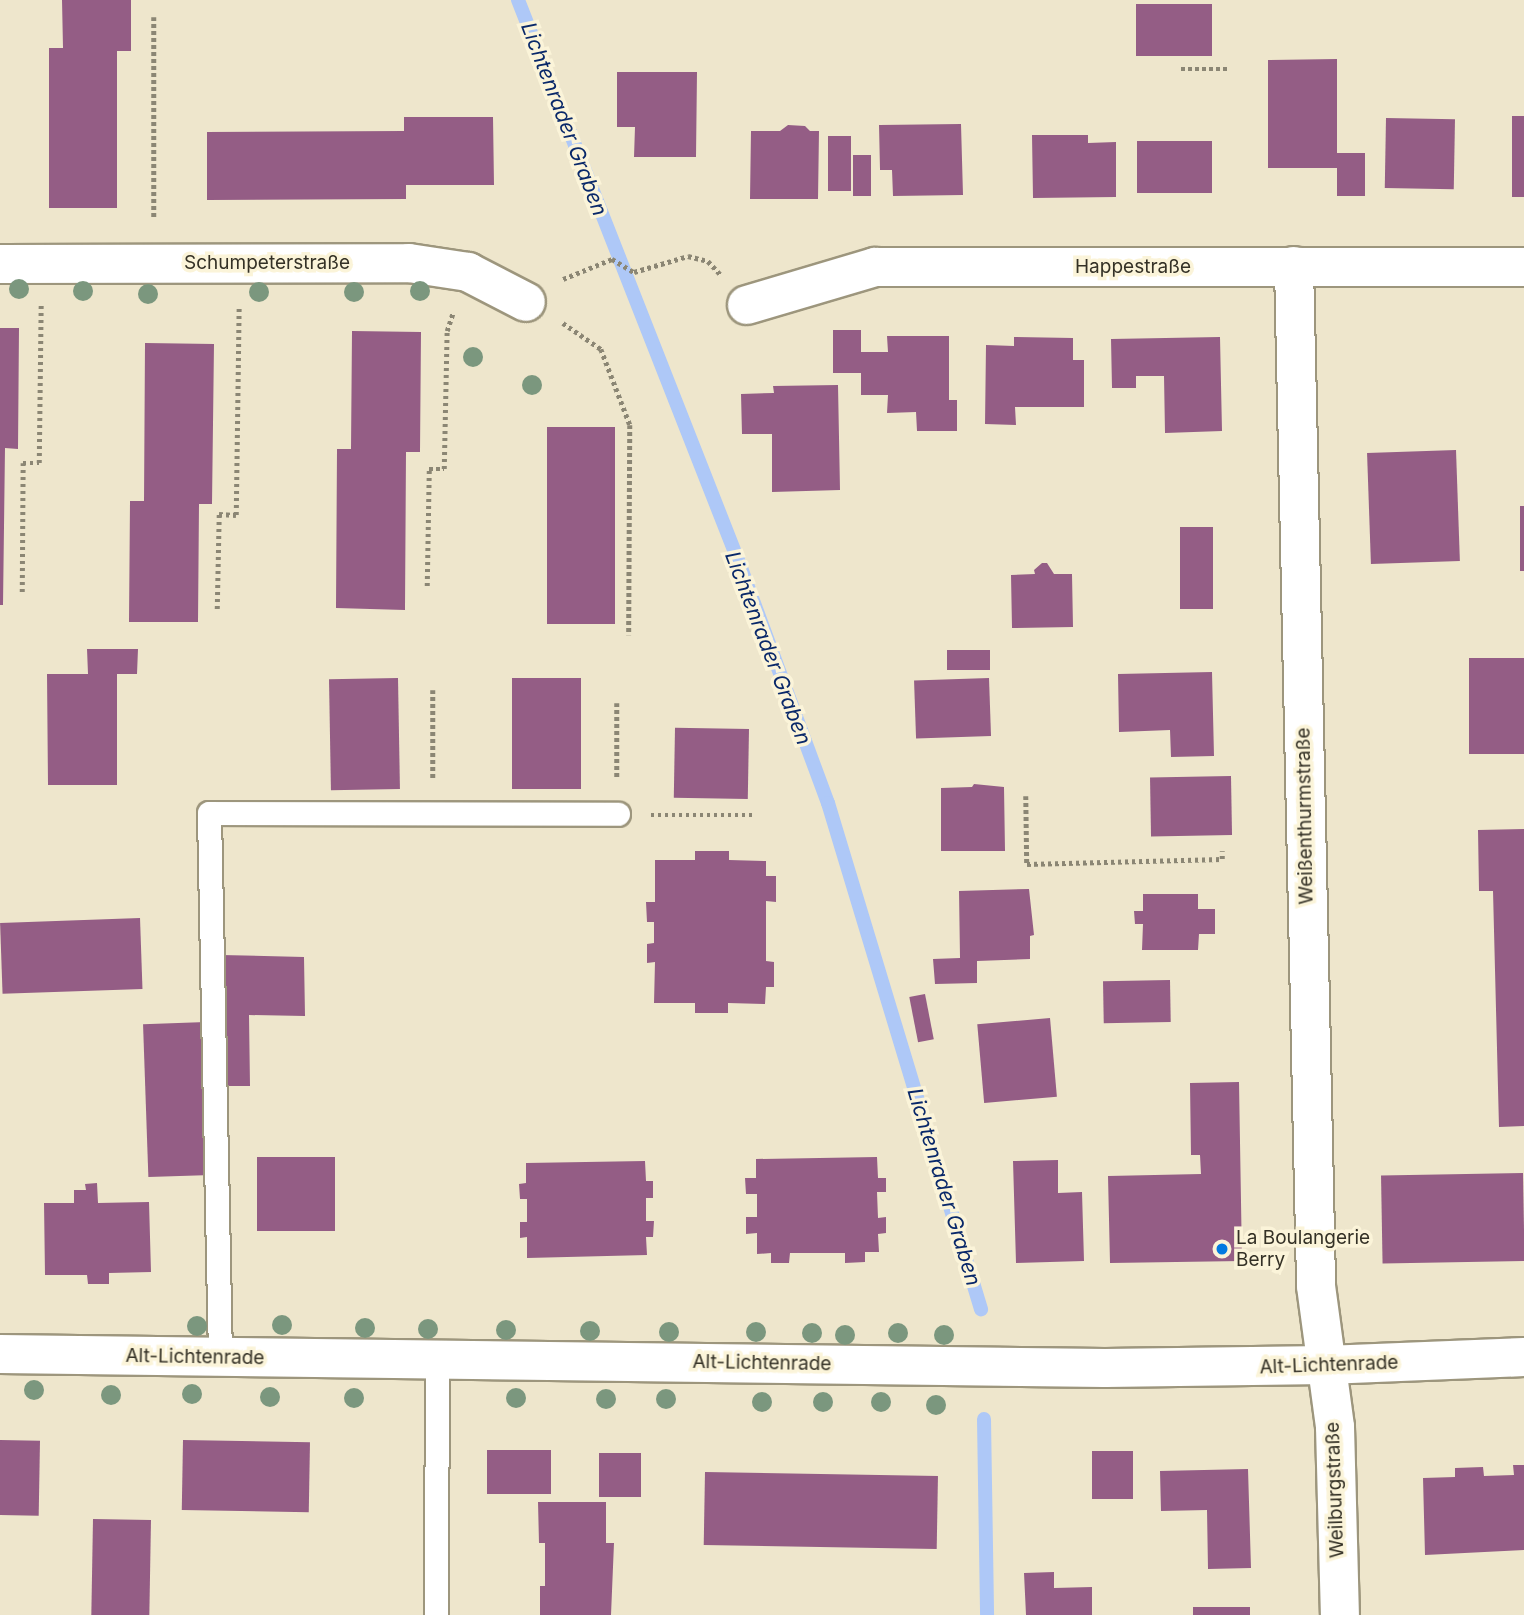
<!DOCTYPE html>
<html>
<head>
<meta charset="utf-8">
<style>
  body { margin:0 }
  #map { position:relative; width:1524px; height:1615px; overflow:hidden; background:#eee6cc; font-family:Inter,sans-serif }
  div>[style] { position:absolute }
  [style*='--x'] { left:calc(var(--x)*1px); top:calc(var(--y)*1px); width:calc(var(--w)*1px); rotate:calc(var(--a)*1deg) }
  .stream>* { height:14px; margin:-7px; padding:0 7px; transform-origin:7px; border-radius:7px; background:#aec8f7 }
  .building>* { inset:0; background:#945d85; transform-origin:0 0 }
  .path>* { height:4.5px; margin-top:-2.25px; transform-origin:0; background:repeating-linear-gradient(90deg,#8b8674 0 3.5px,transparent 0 7px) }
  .roads { filter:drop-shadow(2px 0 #9d967d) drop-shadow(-2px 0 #9d967d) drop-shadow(0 2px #9d967d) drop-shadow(0 -2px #9d967d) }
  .service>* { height:23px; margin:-11.5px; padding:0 11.5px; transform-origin:11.5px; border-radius:11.5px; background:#fff }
  .minor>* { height:38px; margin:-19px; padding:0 19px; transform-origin:19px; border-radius:19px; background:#fff }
  .trees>* { width:20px; height:20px; margin:-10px; border-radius:50%; background:#7b977e }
  .dots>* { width:19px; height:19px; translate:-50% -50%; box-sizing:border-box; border:4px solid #fbf4d9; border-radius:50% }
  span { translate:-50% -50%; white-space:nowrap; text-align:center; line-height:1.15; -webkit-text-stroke:7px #fbf4d9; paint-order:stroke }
  .street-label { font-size:19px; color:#343126 }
  .poi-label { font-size:19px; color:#343126 }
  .left { translate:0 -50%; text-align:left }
  .water-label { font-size:21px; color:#092869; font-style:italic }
</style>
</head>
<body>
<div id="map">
  <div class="stream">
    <div style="--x:518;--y:0;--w:610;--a:68.56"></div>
    <div style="--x:741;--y:568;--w:251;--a:69.7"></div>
    <div style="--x:828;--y:803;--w:529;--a:73.18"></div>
    <div style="--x:984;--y:1419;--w:196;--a:89.1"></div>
  </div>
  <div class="building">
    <div style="clip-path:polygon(62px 0,131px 0,131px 51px,117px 51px,117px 208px,49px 208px,49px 48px,63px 48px)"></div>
    <div style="left:1136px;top:4px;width:76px;height:52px"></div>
    <div style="clip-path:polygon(1337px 59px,1337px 153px,1365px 153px,1365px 196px,1337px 196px,1337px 168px,1268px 168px,1268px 60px)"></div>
    <div style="clip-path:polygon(617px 72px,697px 72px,696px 157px,634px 157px,635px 127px,617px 127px)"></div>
    <div style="left:1512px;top:116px;width:12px;height:81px"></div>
    <div style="clip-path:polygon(404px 117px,493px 117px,494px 185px,406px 185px,406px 199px,207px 200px,207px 132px,404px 131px)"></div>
    <div style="left:1386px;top:118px;width:69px;height:70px;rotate:1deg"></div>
    <div style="clip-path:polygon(961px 124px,963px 195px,893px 196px,892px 170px,880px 170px,879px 125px)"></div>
    <div style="clip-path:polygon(788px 125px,805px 126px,810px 131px,819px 131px,818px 199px,750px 199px,751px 131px,780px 131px)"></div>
    <div style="clip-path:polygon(1032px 135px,1088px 135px,1088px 143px,1116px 142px,1116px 197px,1033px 198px)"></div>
    <div style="left:828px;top:136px;width:23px;height:55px"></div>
    <div style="left:1212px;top:141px;width:52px;height:75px;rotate:90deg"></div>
    <div style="left:853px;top:155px;width:18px;height:41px"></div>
    <div style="clip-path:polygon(0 328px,19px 328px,18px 449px,5px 448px,3px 605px,0 605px)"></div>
    <div style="clip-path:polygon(833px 330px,861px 330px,861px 352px,888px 352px,887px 336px,949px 336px,949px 400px,957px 400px,957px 431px,917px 431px,916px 412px,887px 413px,888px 395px,861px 395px,861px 373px,833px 373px)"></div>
    <div style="clip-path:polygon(352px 331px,421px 332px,420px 452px,406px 452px,405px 610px,336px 608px,337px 449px,351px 449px)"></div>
    <div style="clip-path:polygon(1014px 337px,1073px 338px,1073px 360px,1084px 360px,1084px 407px,1015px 407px,1016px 425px,985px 424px,986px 345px,1014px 346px)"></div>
    <div style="clip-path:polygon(1220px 337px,1222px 431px,1165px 433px,1164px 376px,1136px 376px,1136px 388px,1112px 388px,1111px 339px)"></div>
    <div style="clip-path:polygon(145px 343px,214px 344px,212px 504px,199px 504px,198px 622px,129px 622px,130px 501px,144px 501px)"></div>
    <div style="clip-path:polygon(838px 385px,840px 490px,772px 492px,772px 434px,742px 434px,741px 394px,774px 393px,773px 386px)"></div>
    <div style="left:547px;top:427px;width:68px;height:197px"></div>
    <div style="left:1456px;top:450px;width:111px;height:89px;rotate:88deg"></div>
    <div style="left:1520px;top:506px;width:4px;height:65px"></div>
    <div style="left:1180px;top:527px;width:33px;height:82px"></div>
    <div style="clip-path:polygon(1042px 563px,1047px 563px,1054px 574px,1072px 574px,1073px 627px,1012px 628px,1011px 575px,1035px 574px,1034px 570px)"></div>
    <div style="clip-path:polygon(87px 649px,138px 649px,137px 674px,117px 674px,117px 785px,48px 785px,47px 674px,88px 674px)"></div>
    <div style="left:990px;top:650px;width:20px;height:43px;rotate:90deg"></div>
    <div style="left:1524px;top:658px;width:96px;height:55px;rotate:90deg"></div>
    <div style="clip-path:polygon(1212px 672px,1214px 756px,1171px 757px,1170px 730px,1119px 732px,1118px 674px)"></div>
    <div style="left:398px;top:678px;width:111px;height:69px;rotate:89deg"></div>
    <div style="left:512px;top:678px;width:69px;height:111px"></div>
    <div style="left:989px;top:678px;width:58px;height:75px;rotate:88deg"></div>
    <div style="left:749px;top:729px;width:70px;height:74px;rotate:91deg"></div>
    <div style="left:1231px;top:776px;width:59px;height:81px;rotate:89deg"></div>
    <div style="clip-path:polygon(974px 784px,1004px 787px,1005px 851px,941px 851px,941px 788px,972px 787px)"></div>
    <div style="clip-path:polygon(1524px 829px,1524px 1126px,1499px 1127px,1493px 891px,1479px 891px,1478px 830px)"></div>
    <div style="clip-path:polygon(695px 851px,729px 851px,729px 860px,766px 861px,766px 876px,776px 876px,776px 902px,766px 901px,766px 961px,774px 962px,774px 987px,766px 987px,765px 1004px,728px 1003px,728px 1013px,695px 1013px,695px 1003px,654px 1003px,655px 962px,647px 963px,647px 944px,654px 943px,654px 922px,647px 922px,646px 902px,655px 902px,655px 860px,695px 860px)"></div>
    <div style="clip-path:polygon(1029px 889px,1034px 935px,1030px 936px,1030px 959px,977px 961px,977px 983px,935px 984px,933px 959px,960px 958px,959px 891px)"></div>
    <div style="clip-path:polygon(1143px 894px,1198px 894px,1198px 909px,1215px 909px,1215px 934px,1199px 934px,1198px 950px,1142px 950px,1143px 924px,1135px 924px,1134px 911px,1143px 911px)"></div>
    <div style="left:140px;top:918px;width:71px;height:140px;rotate:88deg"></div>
    <div style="clip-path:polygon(221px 955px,304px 957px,305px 1016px,249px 1015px,250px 1086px,224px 1086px)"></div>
    <div style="left:1170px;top:980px;width:42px;height:67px;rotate:89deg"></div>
    <div style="left:925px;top:994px;width:46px;height:16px;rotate:79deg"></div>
    <div style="left:1050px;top:1018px;width:79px;height:73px;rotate:85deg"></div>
    <div style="left:206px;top:1022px;width:153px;height:63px;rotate:88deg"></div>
    <div style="clip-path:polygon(1239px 1082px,1242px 1261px,1110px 1263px,1108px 1176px,1201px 1174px,1200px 1155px,1191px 1155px,1190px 1083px)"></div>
    <div style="left:257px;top:1157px;width:78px;height:74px"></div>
    <div style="clip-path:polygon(877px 1157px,878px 1178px,886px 1178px,886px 1192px,877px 1192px,878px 1218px,886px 1217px,886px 1233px,878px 1234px,879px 1252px,865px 1252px,865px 1262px,845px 1263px,845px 1253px,790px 1253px,789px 1263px,771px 1263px,771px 1253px,757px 1254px,757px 1233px,746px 1234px,746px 1217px,757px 1217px,757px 1194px,746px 1194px,745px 1178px,756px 1178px,756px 1159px)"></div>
    <div style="clip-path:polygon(1058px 1160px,1058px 1193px,1082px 1192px,1084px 1261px,1016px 1263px,1013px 1161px)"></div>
    <div style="clip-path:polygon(645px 1161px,646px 1181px,653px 1181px,653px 1198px,646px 1198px,646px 1221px,654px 1221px,653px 1237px,646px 1237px,647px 1255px,527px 1258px,527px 1237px,520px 1238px,520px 1222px,527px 1222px,527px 1199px,520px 1199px,519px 1184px,526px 1183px,526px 1163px)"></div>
    <div style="left:1523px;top:1173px;width:88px;height:142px;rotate:89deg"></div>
    <div style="clip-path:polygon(97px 1183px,98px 1203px,149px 1202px,151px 1272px,109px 1273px,109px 1284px,88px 1284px,87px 1275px,45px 1275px,44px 1203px,74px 1203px,74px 1190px,86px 1190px,85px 1184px)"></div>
    <div style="left:0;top:1440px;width:40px;height:75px;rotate:1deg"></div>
    <div style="left:183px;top:1440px;width:127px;height:70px;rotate:1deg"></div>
    <div style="left:487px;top:1450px;width:64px;height:44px"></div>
    <div style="left:1092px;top:1451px;width:41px;height:48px"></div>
    <div style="left:599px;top:1453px;width:42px;height:44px"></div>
    <div style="clip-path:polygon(1513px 1465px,1524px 1465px,1524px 1550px,1425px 1555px,1423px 1478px,1455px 1477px,1455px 1468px,1483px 1467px,1484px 1476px,1514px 1475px)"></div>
    <div style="clip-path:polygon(1248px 1469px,1251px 1568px,1208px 1569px,1207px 1510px,1161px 1511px,1160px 1471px)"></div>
    <div style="left:705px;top:1472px;width:233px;height:73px;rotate:1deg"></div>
    <div style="clip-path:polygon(538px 1502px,606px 1502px,606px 1543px,614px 1543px,611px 1615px,540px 1615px,540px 1586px,545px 1586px,545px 1543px,539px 1543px)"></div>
    <div style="left:93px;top:1519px;width:58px;height:96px;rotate:1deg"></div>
    <div style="clip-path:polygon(1054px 1572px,1054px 1588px,1092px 1587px,1092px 1615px,1026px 1615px,1024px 1573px)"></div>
    <div style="left:1250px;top:1607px;width:8px;height:57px;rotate:90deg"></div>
  </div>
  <div class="path">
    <div style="--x:154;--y:17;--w:202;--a:90"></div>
    <div style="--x:1181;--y:69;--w:46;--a:0"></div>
    <div style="--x:563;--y:279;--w:53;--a:-22.2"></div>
    <div style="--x:612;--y:259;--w:26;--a:31"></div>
    <div style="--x:634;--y:272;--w:56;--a:-16.5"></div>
    <div style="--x:688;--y:256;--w:21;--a:14"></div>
    <div style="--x:708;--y:261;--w:18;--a:47"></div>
    <div style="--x:563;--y:323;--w:46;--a:34.4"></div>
    <div style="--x:601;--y:349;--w:81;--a:69.1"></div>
    <div style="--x:630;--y:425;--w:210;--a:90.3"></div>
    <div style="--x:427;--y:586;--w:117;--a:-89"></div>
    <div style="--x:429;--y:469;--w:15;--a:0"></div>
    <div style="--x:444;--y:469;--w:138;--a:-88.8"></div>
    <div style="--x:447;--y:331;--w:20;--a:-72"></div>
    <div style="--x:22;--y:592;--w:129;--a:-89.6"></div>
    <div style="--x:23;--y:463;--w:16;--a:0"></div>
    <div style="--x:39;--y:463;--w:158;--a:-89.3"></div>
    <div style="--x:217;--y:609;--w:95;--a:-88.8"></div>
    <div style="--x:219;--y:514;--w:17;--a:3"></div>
    <div style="--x:236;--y:515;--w:209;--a:-89.2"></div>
    <div style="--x:433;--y:690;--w:88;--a:90"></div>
    <div style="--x:617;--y:703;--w:76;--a:90"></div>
    <div style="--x:1026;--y:796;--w:68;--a:89.2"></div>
    <div style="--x:1027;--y:864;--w:195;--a:-1.5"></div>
    <div style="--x:1222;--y:859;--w:8;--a:-90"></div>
    <div style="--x:651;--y:815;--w:104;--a:0"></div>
  </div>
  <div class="roads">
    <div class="service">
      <div style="--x:220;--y:1357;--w:544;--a:-91.16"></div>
      <div style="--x:209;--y:813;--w:409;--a:0.1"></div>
      <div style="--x:436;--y:1615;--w:255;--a:-89.8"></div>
    </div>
    <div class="minor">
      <div style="--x:0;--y:264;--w:409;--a:-0.1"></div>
      <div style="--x:409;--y:263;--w:60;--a:8.7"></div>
      <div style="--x:468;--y:272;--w:65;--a:27.3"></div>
      <div style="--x:1294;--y:266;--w:1020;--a:88.76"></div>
      <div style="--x:1316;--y:1286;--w:142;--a:82.3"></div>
      <div style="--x:1335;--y:1427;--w:188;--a:88.5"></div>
      <div style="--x:747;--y:305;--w:134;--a:-16.5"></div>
      <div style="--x:875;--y:267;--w:649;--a:0"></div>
      <div style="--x:0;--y:1354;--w:1105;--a:0.73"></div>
      <div style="--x:1105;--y:1368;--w:221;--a:-0.8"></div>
      <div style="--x:1326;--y:1365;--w:198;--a:-2.3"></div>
    </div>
  </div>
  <div class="trees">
    <div style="left:19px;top:289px"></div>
    <div style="left:83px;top:291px"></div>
    <div style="left:420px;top:291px"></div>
    <div style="left:259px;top:292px"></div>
    <div style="left:354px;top:292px"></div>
    <div style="left:148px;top:294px"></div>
    <div style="left:473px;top:357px"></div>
    <div style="left:532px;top:385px"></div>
    <div style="left:282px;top:1325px"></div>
    <div style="left:197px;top:1326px"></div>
    <div style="left:365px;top:1328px"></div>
    <div style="left:428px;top:1329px"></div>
    <div style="left:506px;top:1330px"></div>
    <div style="left:590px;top:1331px"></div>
    <div style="left:669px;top:1332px"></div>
    <div style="left:756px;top:1332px"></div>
    <div style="left:812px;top:1333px"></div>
    <div style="left:898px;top:1333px"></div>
    <div style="left:845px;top:1335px"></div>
    <div style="left:944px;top:1335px"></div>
    <div style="left:34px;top:1390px"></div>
    <div style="left:192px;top:1394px"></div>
    <div style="left:111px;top:1395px"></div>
    <div style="left:270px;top:1397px"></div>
    <div style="left:354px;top:1398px"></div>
    <div style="left:516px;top:1398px"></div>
    <div style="left:606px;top:1399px"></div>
    <div style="left:666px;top:1399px"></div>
    <div style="left:762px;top:1402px"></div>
    <div style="left:823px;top:1402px"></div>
    <div style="left:881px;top:1402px"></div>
    <div style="left:936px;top:1405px"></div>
  </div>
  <div class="dots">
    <div style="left:1222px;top:1249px;background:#027ae1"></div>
  </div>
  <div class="street-label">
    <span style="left:267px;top:263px">Schumpeterstraße</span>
    <span style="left:1133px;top:267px">Happestraße</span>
    <span style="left:1305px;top:816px;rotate:-91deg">Weißenthurmstraße</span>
    <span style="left:195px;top:1357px;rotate:1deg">Alt-Lichtenrade</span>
    <span style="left:762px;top:1363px;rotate:1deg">Alt-Lichtenrade</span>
    <span style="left:1329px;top:1365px;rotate:-2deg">Alt-Lichtenrade</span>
    <span style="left:1335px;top:1490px;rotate:-92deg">Weilburgstraße</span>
  </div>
  <div class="poi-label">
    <span class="left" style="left:1236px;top:1249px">La Boulangerie<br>Berry</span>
  </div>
  <div class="water-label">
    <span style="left:564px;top:119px;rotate:69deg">Lichtenrader Graben</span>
    <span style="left:768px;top:648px;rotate:69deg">Lichtenrader Graben</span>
    <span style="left:944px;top:1187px;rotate:73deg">Lichtenrader Graben</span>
  </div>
</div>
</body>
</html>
